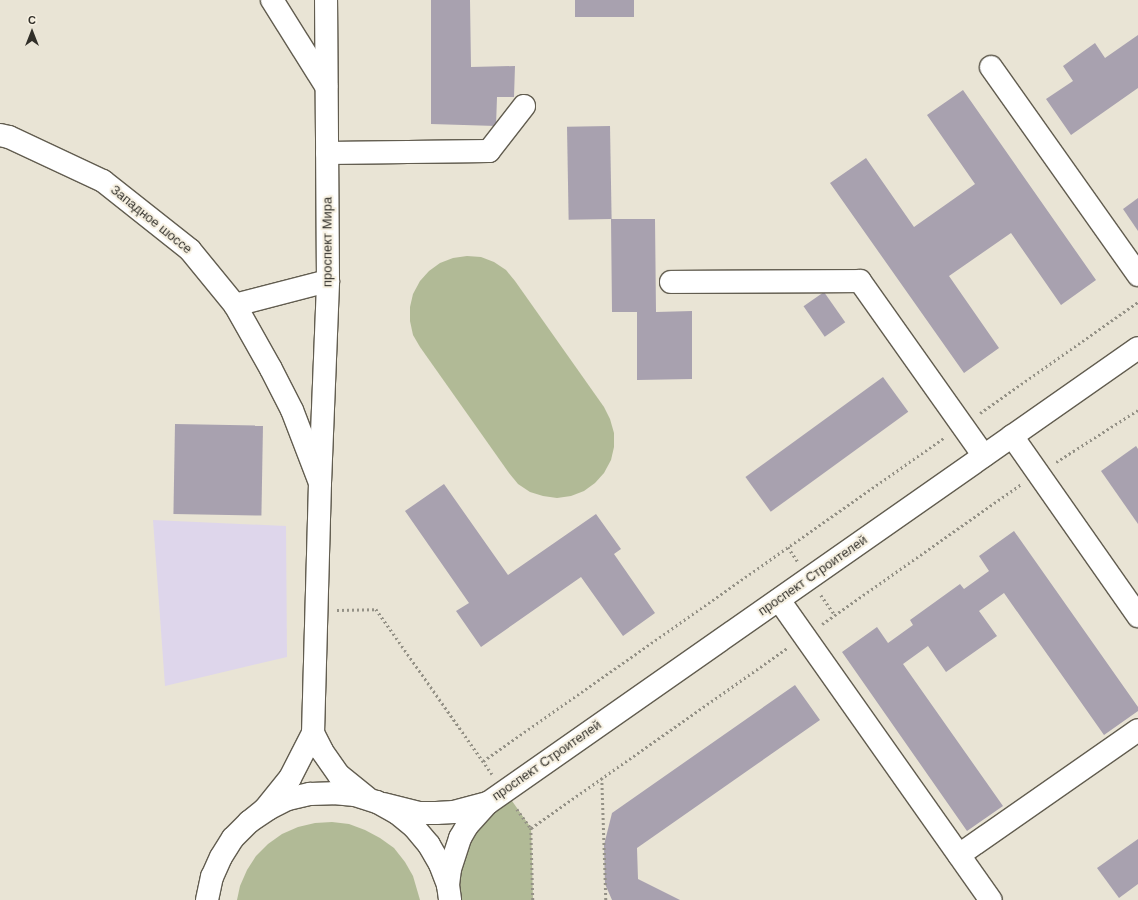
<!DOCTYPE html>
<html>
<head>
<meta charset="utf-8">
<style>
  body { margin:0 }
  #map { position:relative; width:1138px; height:900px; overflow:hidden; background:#e9e4d5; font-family:Helvetica,sans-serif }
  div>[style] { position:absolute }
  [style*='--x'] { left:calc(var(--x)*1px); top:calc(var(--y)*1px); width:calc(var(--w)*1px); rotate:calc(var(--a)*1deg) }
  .commercial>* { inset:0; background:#ded6eb }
  .green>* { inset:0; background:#b1ba96 }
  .building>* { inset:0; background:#a8a1af; transform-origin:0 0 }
  .path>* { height:2.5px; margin-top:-1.25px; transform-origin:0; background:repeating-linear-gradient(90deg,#949186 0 2px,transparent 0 5px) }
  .roads { filter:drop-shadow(1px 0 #625d50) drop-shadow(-1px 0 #625d50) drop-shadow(0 1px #625d50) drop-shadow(0 -1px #625d50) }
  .minor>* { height:22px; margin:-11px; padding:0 11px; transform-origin:11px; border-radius:11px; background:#fff }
  .major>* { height:22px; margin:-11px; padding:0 11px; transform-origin:11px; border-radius:11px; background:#fff }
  span { translate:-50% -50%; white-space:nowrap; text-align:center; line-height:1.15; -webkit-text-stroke:4px #f7f1e2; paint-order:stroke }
  .street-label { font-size:13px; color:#312f29 }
  .north { position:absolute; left:12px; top:12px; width:40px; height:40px; -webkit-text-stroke:3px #f7f1e2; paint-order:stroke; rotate:0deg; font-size:11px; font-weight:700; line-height:16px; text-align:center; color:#312f29 }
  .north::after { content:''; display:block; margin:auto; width:14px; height:18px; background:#312f29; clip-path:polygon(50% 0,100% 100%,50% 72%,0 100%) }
</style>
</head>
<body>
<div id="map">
  <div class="commercial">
    <div style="clip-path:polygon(153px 520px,286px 526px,287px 657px,165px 686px)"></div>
  </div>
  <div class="green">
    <div style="clip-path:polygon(467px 256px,481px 257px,494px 262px,506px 270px,515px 281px,604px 407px,610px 419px,614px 433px,614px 447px,611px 460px,604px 473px,595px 483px,584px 491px,571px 496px,557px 498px,543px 496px,530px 492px,518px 484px,509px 473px,420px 347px,413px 335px,410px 321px,410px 307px,413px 294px,420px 281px,429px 271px,440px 263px,453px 258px)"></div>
    <div style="clip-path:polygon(505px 791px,531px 828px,533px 900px,450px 900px,450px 869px)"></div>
    <div style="clip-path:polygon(332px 822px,349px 824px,365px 830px,380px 838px,394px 848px,405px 862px,413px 876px,420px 900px,237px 900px,240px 886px,247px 870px,256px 856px,268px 844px,282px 834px,298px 827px,315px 823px)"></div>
  </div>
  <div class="building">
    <div style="clip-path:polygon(431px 0,470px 0,471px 67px,515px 66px,514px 97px,497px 97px,496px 126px,431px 124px)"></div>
    <div style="left:575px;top:0;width:59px;height:17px"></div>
    <div style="clip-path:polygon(1138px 35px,1138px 88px,1071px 135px,1046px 99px,1073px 81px,1063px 66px,1095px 43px,1105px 58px)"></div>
    <div style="clip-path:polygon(963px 90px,1096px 280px,1061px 305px,1011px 233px,949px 276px,999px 348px,964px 373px,830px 183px,866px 158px,914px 227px,975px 184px,927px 115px)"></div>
    <div style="left:610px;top:126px;width:93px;height:43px;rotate:89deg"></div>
    <div style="clip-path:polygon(1138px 198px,1138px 231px,1123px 209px)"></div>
    <div style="clip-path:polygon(611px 219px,655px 219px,656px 312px,692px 311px,692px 379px,637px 380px,637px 312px,612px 312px)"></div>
    <div style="left:824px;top:292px;width:37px;height:25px;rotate:55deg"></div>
    <div style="left:883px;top:377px;width:43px;height:170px;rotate:54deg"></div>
    <div style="left:175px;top:424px;width:88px;height:90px;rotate:1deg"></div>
    <div style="clip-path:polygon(1136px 446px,1138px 449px,1138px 524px,1101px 471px)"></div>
    <div style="clip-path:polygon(444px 484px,508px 575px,596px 514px,621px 549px,614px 554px,655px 613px,623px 636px,581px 577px,481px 647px,456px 611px,469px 603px,405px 511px)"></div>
    <div style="clip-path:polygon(1014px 531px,1138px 707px,1138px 711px,1104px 735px,1004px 593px,979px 611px,997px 636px,946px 672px,928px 646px,903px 664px,1003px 806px,967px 831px,842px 652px,877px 627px,888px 643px,913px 625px,910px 620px,960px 584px,964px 589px,989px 571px,979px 556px)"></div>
    <div style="clip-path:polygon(795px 685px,820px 720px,637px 848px,638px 879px,680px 900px,612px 900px,605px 884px,604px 845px,612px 813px)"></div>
    <div style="clip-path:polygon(1138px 839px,1138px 884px,1119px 898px,1097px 868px)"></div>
  </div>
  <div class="path">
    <div style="--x:980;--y:413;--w:193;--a:-35.1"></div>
    <div style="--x:1056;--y:462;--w:97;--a:-32.4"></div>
    <div style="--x:788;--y:547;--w:18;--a:56"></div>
    <div style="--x:821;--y:595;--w:24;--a:55"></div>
    <div style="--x:337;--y:610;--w:39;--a:-1"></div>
    <div style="--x:376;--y:609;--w:202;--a:54.9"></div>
    <div style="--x:822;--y:624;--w:243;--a:-35.1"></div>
    <div style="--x:483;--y:761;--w:564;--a:-35.04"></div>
    <div style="--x:602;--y:778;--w:122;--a:88.1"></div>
    <div style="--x:517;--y:809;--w:24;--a:54"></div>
    <div style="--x:531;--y:828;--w:72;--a:88.4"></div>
    <div style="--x:531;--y:828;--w:313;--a:-35.1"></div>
  </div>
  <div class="roads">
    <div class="minor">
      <div style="--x:272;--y:0;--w:102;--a:57.9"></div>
      <div style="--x:991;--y:67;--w:255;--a:54.7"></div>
      <div style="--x:327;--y:153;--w:162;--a:-0.7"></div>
      <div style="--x:489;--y:151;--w:57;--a:-52.1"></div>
      <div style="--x:671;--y:282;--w:189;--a:-0.3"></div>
      <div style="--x:860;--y:281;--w:214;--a:54.7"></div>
      <div style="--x:235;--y:305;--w:96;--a:-14.5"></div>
      <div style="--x:1012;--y:436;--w:220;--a:55"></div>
      <div style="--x:320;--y:483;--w:202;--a:-87.7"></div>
      <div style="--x:328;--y:281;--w:281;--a:-90.4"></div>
      <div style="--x:779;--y:600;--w:367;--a:54.8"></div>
      <div style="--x:383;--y:804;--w:36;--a:14"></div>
      <div style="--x:418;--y:813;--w:18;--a:0"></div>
      <div style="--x:436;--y:813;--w:18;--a:-3"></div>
      <div style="--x:454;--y:812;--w:35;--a:-15"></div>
      <div style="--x:959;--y:855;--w:218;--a:-34.9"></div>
      <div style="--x:448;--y:885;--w:16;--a:-83"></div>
      <div style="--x:450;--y:869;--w:33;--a:-72"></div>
      <div style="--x:460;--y:838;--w:14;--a:-60"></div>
      <div style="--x:467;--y:826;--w:31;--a:-48"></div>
      <div style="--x:488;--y:803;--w:793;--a:-34.99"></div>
    </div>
    <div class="major">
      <div style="--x:0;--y:135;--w:9;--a:13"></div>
      <div style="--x:9;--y:137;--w:104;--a:25.1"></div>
      <div style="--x:103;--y:181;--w:111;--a:38.4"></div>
      <div style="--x:190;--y:250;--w:71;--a:50.7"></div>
      <div style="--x:235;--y:305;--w:73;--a:60.6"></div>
      <div style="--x:271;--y:369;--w:46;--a:62.9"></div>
      <div style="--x:292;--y:410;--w:78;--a:69"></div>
      <div style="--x:320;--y:483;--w:250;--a:91.6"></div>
      <div style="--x:313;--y:733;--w:51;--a:117.1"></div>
      <div style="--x:290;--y:778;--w:40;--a:129"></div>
      <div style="--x:265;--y:809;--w:21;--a:141"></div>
      <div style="--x:313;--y:733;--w:20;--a:63"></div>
      <div style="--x:322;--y:751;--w:29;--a:55"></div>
      <div style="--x:339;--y:775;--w:35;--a:39"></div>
      <div style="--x:207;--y:900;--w:24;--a:-78"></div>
      <div style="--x:212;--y:877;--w:22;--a:-66"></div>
      <div style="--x:221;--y:857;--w:22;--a:-58"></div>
      <div style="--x:233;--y:838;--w:23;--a:-45"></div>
      <div style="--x:249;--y:822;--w:23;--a:-34"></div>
      <div style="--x:268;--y:809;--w:22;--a:-27"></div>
      <div style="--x:288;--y:799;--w:23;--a:-13"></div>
      <div style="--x:310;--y:794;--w:23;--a:-2"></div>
      <div style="--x:333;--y:793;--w:22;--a:5"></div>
      <div style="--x:355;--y:795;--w:23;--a:18"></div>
      <div style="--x:377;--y:802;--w:23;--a:29"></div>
      <div style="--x:397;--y:813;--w:22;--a:39"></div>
      <div style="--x:414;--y:827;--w:23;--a:50"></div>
      <div style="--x:429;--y:845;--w:22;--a:60"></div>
      <div style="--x:440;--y:864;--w:22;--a:69"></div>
      <div style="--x:448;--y:885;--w:15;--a:82"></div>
    </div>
  </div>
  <div class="street-label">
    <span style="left:151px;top:220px;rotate:39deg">Западное шоссе</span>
    <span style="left:328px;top:242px;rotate:-90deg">проспект Мира</span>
    <span style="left:813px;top:576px;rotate:-35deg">проспект Строителей</span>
    <span style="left:547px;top:761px;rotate:-35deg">проспект Строителей</span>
  </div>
  <div class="north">С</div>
</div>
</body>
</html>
